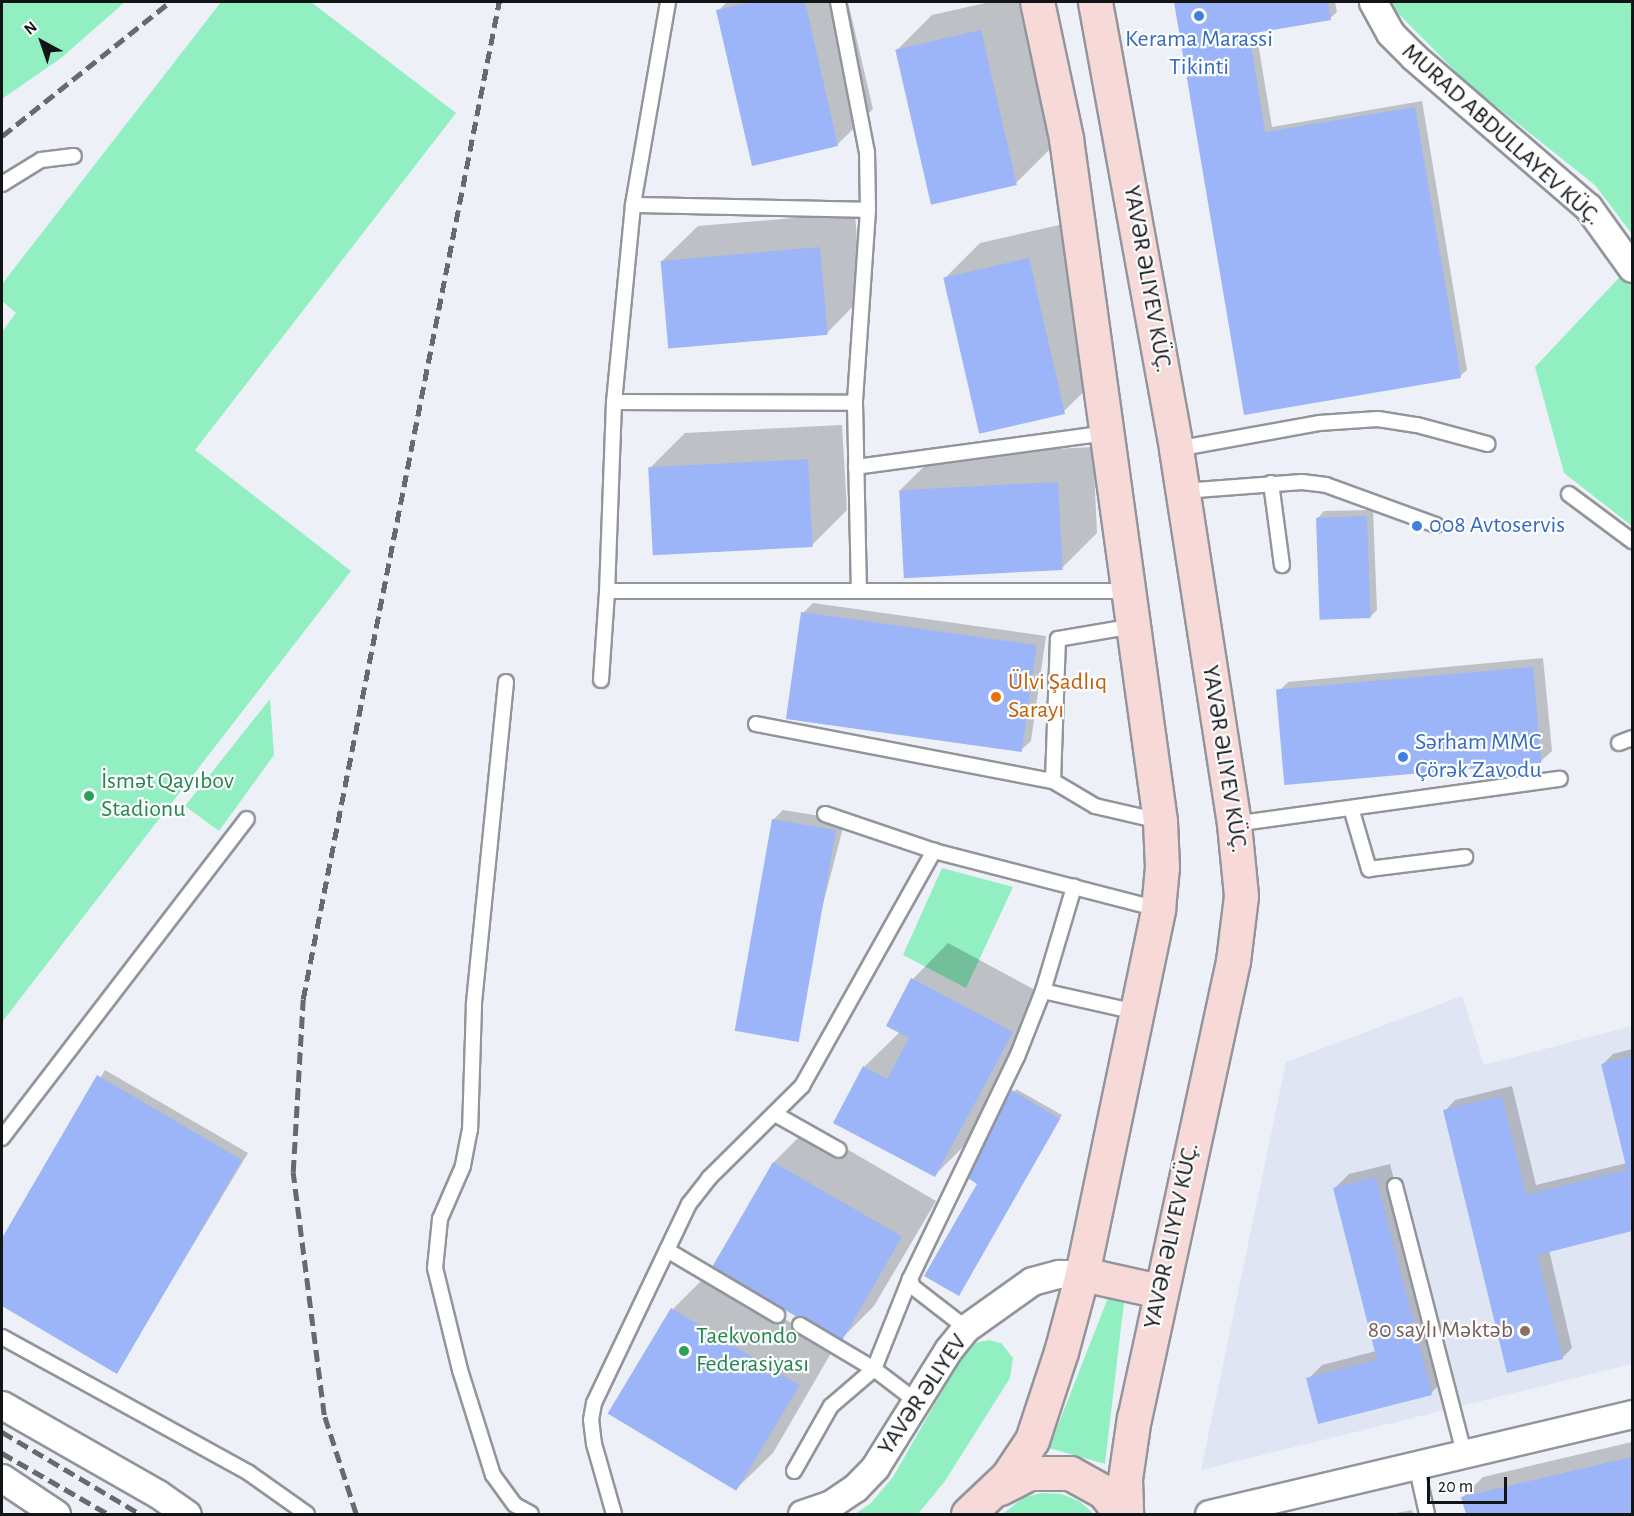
<!DOCTYPE html>
<html>
<head>
<meta charset="utf-8">
<style>
  body { margin:0 }
  #map { position:relative; width:1634px; height:1516px; overflow:hidden; background:#edf0f7; font-family:"Alegreya Sans",sans-serif }
  div>[style] { position:absolute }
  [style*='--x'] { left:calc(var(--x)*1px); top:calc(var(--y)*1px); width:calc(var(--w)*1px); rotate:calc(var(--a)*1deg) }
  .built>* { inset:0; background:#dfe5f2 }
  .green>* { inset:0; background:#92efc2 }
  .shadow>* { inset:0; background:#0003 }
  .building>* { inset:0; background:#9cb4f8; transform-origin:0 0 }
  .roads { filter:drop-shadow(2px 0 #92959b) drop-shadow(-2px 0 #92959b) drop-shadow(0 2px #92959b) drop-shadow(0 -2px #92959b) }
  .lane>* { height:14px; margin:-7px; padding:0 7px; transform-origin:7px; border-radius:7px; background:#fff }
  .street>* { height:27px; margin:-13.5px; padding:0 13.5px; transform-origin:13.5px; border-radius:13.5px; background:#fff }
  .secondary>* { height:33px; margin:-16.5px; padding:0 16.5px; transform-origin:16.5px; border-radius:16.5px; background:#f7d9d8 }
  .rail>* { height:4.5px; margin-top:-2.25px; transform-origin:0; background:repeating-linear-gradient(90deg,#68696d 0 12px,transparent 0 18px) }
  .dots>* { width:16px; height:16px; translate:-50% -50%; box-sizing:border-box; border:3px solid #fcfdfe; border-radius:50% }
  span { translate:-50% -50%; white-space:nowrap; text-align:center; line-height:1.15; -webkit-text-stroke:4.5px #fcfdfe; paint-order:stroke }
  .shop-label { font-size:24px; color:#366cbe }
  .left { translate:0 -50%; text-align:left }
  .street-label { font-size:24px; color:#131416 }
  .food-label { font-size:24px; color:#c56008 }
  .leisure-label { font-size:24px; color:#27864d }
  .education-label { font-size:24px; color:#785e54 }
  .right { translate:-100% -50%; text-align:right }
  .frame { position:absolute; inset:0; border:3px solid #131416; pointer-events:none }
  .north { position:absolute; left:12px; top:12px; width:60px; height:60px; -webkit-text-stroke:4px #fcfdfe; paint-order:stroke; rotate:320deg; font-size:16px; font-weight:700; line-height:24px; text-align:center; color:#131416 }
  .north::after { content:''; display:block; margin:auto; width:21px; height:27px; background:#131416; clip-path:polygon(50% 0,100% 100%,50% 72%,0 100%) }
  .scale { position:absolute; left:1427px; top:1477px; width:80px; height:27px; box-sizing:border-box; border:3px solid #131416; border-top:0; padding-left:8px; font-size:18px; line-height:21px; white-space:nowrap; color:#131416; -webkit-text-stroke:4px #fcfdfe; paint-order:stroke }
</style>
</head>
<body>
<div id="map">
  <div class="built">
    <div style="clip-path:polygon(1462px 996px,1484px 1065px,1632px 1026px,1632px 1364px,1201px 1470px,1286px 1062px)"></div>
  </div>
  <div class="green">
    <div style="clip-path:polygon(2px 2px,125px 2px,61px 58px,2px 99px)"></div>
    <div style="clip-path:polygon(221px 2px,311px 2px,456px 113px,195px 450px,351px 571px,2px 1022px,2px 332px,16px 313px,2px 301px,2px 284px)"></div>
    <div style="clip-path:polygon(1387px 2px,1632px 2px,1632px 234px,1595px 185px,1467px 83px)"></div>
    <div style="clip-path:polygon(1632px 264px,1632px 526px,1564px 473px,1535px 367px)"></div>
    <div style="clip-path:polygon(270px 699px,274px 755px,219px 831px,185px 806px)"></div>
    <div style="clip-path:polygon(942px 868px,1013px 887px,966px 988px,903px 955px)"></div>
    <div style="clip-path:polygon(1108px 1298px,1124px 1302px,1105px 1464px,1049px 1448px)"></div>
    <div style="clip-path:polygon(989px 1340px,1001px 1343px,1013px 1358px,1010px 1378px,945px 1481px,918px 1514px,855px 1514px,871px 1503px,893px 1477px,965px 1351px,975px 1343px)"></div>
    <div style="clip-path:polygon(1042px 1493px,1061px 1494px,1079px 1501px,1094px 1514px,1003px 1514px,1024px 1497px)"></div>
  </div>
  <div class="shadow">
    <div style="clip-path:polygon(727px 2px,848px 2px,873px 109px,837px 145px,718px 11px)"></div>
    <div style="clip-path:polygon(990px 2px,1018px 2px,1051px 148px,1015px 184px,897px 50px,932px 15px)"></div>
    <div style="clip-path:polygon(1175px 2px,1335px 2px,1337px 12px,1330px 18px,1256px 31px,1272px 127px,1422px 101px,1467px 370px,1460px 376px,1245px 413px)"></div>
    <div style="clip-path:polygon(855px 213px,861px 298px,826px 334px,662px 261px,698px 226px)"></div>
    <div style="clip-path:polygon(1064px 224px,1099px 377px,1063px 412px,944px 279px,980px 243px)"></div>
    <div style="clip-path:polygon(842px 425px,847px 510px,811px 546px,649px 469px,685px 433px)"></div>
    <div style="clip-path:polygon(1093px 447px,1097px 533px,1062px 568px,900px 490px,936px 455px)"></div>
    <div style="clip-path:polygon(1373px 510px,1377px 610px,1370px 617px,1318px 518px,1324px 511px)"></div>
    <div style="clip-path:polygon(813px 603px,1046px 636px,1031px 741px,1020px 751px,803px 613px)"></div>
    <div style="clip-path:polygon(1543px 658px,1552px 751px,1541px 761px,1278px 692px,1288px 682px)"></div>
    <div style="clip-path:polygon(783px 810px,845px 820px,791px 1027px,781px 1037px,773px 820px)"></div>
    <div style="clip-path:polygon(948px 943px,1048px 997px,970px 1140px,935px 1175px,864px 1067px,900px 1032px,888px 1025px,913px 979px)"></div>
    <div style="clip-path:polygon(1632px 1049px,1632px 1230px,1549px 1250px,1572px 1348px,1562px 1358px,1445px 1111px,1455px 1100px,1512px 1086px,1536px 1185px,1627px 1163px,1603px 1064px,1613px 1054px)"></div>
    <div style="clip-path:polygon(105px 1070px,248px 1153px,117px 1372px,2px 1305px,2px 1241px)"></div>
    <div style="clip-path:polygon(1016px 1089px,1062px 1115px,961px 1291px,979px 1183px)"></div>
    <div style="clip-path:polygon(809px 1127px,936px 1201px,874px 1306px,839px 1341px,712px 1267px,774px 1162px)"></div>
    <div style="clip-path:polygon(1390px 1164px,1445px 1379px,1431px 1393px,1308px 1379px,1322px 1365px,1376px 1351px,1335px 1188px,1349px 1174px)"></div>
    <div style="clip-path:polygon(708px 1274px,834px 1348px,773px 1453px,737px 1488px,673px 1309px)"></div>
    <div style="clip-path:polygon(1632px 1442px,1632px 1514px,1467px 1514px,1463px 1497px,1483px 1477px)"></div>
    <div style="clip-path:polygon(1412px 1510px,1413px 1514px,1391px 1514px)"></div>
  </div>
  <div class="building">
    <div style="clip-path:polygon(754px 2px,805px 2px,838px 146px,752px 166px,716px 10px)"></div>
    <div style="clip-path:polygon(1174px 2px,1328px 2px,1331px 20px,1249px 34px,1265px 132px,1415px 107px,1461px 378px,1244px 415px)"></div>
    <div style="left:981px;top:30px;width:159px;height:88px;rotate:77deg"></div>
    <div style="left:820px;top:247px;width:88px;height:160px;rotate:85deg"></div>
    <div style="left:1029px;top:258px;width:160px;height:88px;rotate:77deg"></div>
    <div style="left:808px;top:459px;width:88px;height:160px;rotate:87deg"></div>
    <div style="left:1058px;top:482px;width:88px;height:159px;rotate:87deg"></div>
    <div style="left:1367px;top:516px;width:102px;height:51px;rotate:88deg"></div>
    <div style="left:801px;top:612px;width:238px;height:108px;rotate:8deg"></div>
    <div style="left:1533px;top:667px;width:96px;height:258px;rotate:85deg"></div>
    <div style="left:772px;top:819px;width:65px;height:215px;rotate:10deg"></div>
    <div style="clip-path:polygon(911px 978px,1013px 1032px,935px 1177px,833px 1123px,863px 1066px,887px 1079px,909px 1038px,886px 1026px)"></div>
    <div style="clip-path:polygon(1632px 1056px,1632px 1231px,1537px 1255px,1563px 1359px,1507px 1373px,1443px 1110px,1502px 1096px,1526px 1195px,1627px 1170px,1601px 1064px)"></div>
    <div style="clip-path:polygon(97px 1075px,242px 1160px,117px 1374px,2px 1306px,2px 1238px)"></div>
    <div style="clip-path:polygon(1012px 1090px,1060px 1119px,959px 1296px,924px 1276px,977px 1184px,963px 1175px)"></div>
    <div style="left:773px;top:1162px;width:149px;height:122px;rotate:30deg"></div>
    <div style="clip-path:polygon(1376px 1177px,1432px 1395px,1318px 1424px,1306px 1378px,1377px 1360px,1333px 1188px)"></div>
    <div style="left:671px;top:1308px;width:150px;height:123px;rotate:31deg"></div>
    <div style="clip-path:polygon(1632px 1457px,1632px 1514px,1466px 1514px,1461px 1497px)"></div>
  </div>
  <div class="roads">
    <div class="lane">
      <div style="--x:668;--y:2;--w:206;--a:99.8"></div>
      <div style="--x:633;--y:205;--w:198;--a:95.5"></div>
      <div style="--x:614;--y:402;--w:189;--a:92.1"></div>
      <div style="--x:607;--y:591;--w:523;--a:0"></div>
      <div style="--x:838;--y:2;--w:153;--a:79.1"></div>
      <div style="--x:867;--y:152;--w:58;--a:89"></div>
      <div style="--x:868;--y:210;--w:193;--a:93.9"></div>
      <div style="--x:855;--y:403;--w:185;--a:88.8"></div>
      <div style="--x:2;--y:184;--w:46;--a:-31.6"></div>
      <div style="--x:41;--y:160;--w:33;--a:-7"></div>
      <div style="--x:633;--y:205;--w:235;--a:1.2"></div>
      <div style="--x:614;--y:402;--w:241;--a:0.2"></div>
      <div style="--x:1176;--y:449;--w:145;--a:-10.3"></div>
      <div style="--x:1319;--y:423;--w:59;--a:-3.9"></div>
      <div style="--x:1378;--y:419;--w:39;--a:9"></div>
      <div style="--x:1417;--y:425;--w:73;--a:15"></div>
      <div style="--x:856;--y:467;--w:253;--a:-7.7"></div>
      <div style="--x:1271;--y:483;--w:83;--a:82.4"></div>
      <div style="--x:1183;--y:491;--w:119;--a:-4.3"></div>
      <div style="--x:1302;--y:482;--w:24;--a:7"></div>
      <div style="--x:1326;--y:485;--w:117;--a:20"></div>
      <div style="--x:1569;--y:494;--w:79;--a:36.7"></div>
      <div style="--x:601;--y:680;--w:89;--a:-86.1"></div>
      <div style="--x:506;--y:682;--w:325;--a:95.7"></div>
      <div style="--x:474;--y:1005;--w:124;--a:91.8"></div>
      <div style="--x:470;--y:1129;--w:38;--a:101"></div>
      <div style="--x:463;--y:1166;--w:58;--a:113.5"></div>
      <div style="--x:440;--y:1219;--w:49;--a:95.8"></div>
      <div style="--x:435;--y:1268;--w:105;--a:76.2"></div>
      <div style="--x:460;--y:1370;--w:110;--a:72.6"></div>
      <div style="--x:493;--y:1475;--w:37;--a:54"></div>
      <div style="--x:515;--y:1505;--w:18;--a:29"></div>
      <div style="--x:756;--y:724;--w:302;--a:10.9"></div>
      <div style="--x:1053;--y:781;--w:49;--a:30.8"></div>
      <div style="--x:1095;--y:806;--w:67;--a:13"></div>
      <div style="--x:1619;--y:743;--w:14;--a:-21"></div>
      <div style="--x:1053;--y:781;--w:142;--a:-88"></div>
      <div style="--x:1058;--y:639;--w:77;--a:-9.7"></div>
      <div style="--x:1351;--y:808;--w:64;--a:73.6"></div>
      <div style="--x:1369;--y:869;--w:97;--a:-7.1"></div>
      <div style="--x:825;--y:814;--w:115;--a:18.7"></div>
      <div style="--x:1234;--y:824;--w:329;--a:-7.9"></div>
      <div style="--x:1043;--y:991;--w:95;--a:12.7"></div>
      <div style="--x:775;--y:1114;--w:73;--a:29.4"></div>
      <div style="--x:2;--y:1138;--w:402;--a:-52.5"></div>
      <div style="--x:1395;--y:1186;--w:276;--a:75.5"></div>
      <div style="--x:667;--y:1250;--w:128;--a:30.6"></div>
      <div style="--x:800;--y:1325;--w:86;--a:30.7"></div>
      <div style="--x:874;--y:1369;--w:97;--a:-68.2"></div>
      <div style="--x:966;--y:1328;--w:67;--a:-142.3"></div>
      <div style="--x:913;--y:1287;--w:9;--a:-111"></div>
      <div style="--x:910;--y:1279;--w:246;--a:-64.3"></div>
      <div style="--x:1017;--y:1057;--w:71;--a:-68.5"></div>
      <div style="--x:1043;--y:991;--w:109;--a:-73.4"></div>
      <div style="--x:2;--y:1337;--w:282;--a:28.8"></div>
      <div style="--x:249;--y:1473;--w:71;--a:35.3"></div>
      <div style="--x:1416;--y:1465;--w:50;--a:77.3"></div>
      <div style="--x:794;--y:1471;--w:75;--a:-60.4"></div>
      <div style="--x:831;--y:1406;--w:57;--a:-40.7"></div>
      <div style="--x:874;--y:1369;--w:53;--a:37.3"></div>
      <div style="--x:614;--y:1514;--w:73;--a:-105.9"></div>
      <div style="--x:594;--y:1444;--w:24;--a:-97"></div>
      <div style="--x:591;--y:1420;--w:17;--a:-80"></div>
      <div style="--x:594;--y:1403;--w:221;--a:-64.5"></div>
      <div style="--x:689;--y:1204;--w:33;--a:-52"></div>
      <div style="--x:709;--y:1178;--w:131;--a:-44.7"></div>
      <div style="--x:802;--y:1086;--w:270;--a:-60.7"></div>
      <div style="--x:934;--y:851;--w:231;--a:14.5"></div>
    </div>
    <div class="street">
      <div style="--x:1373;--y:2;--w:35;--a:61"></div>
      <div style="--x:1390;--y:33;--w:34;--a:45"></div>
      <div style="--x:1414;--y:57;--w:230;--a:40.8"></div>
      <div style="--x:1588;--y:207;--w:75;--a:54.2"></div>
      <div style="--x:2;--y:1405;--w:180;--a:29.7"></div>
      <div style="--x:158;--y:1494;--w:35;--a:35"></div>
      <div style="--x:2;--y:1478;--w:65;--a:33.7"></div>
      <div style="--x:802;--y:1514;--w:31;--a:-19"></div>
      <div style="--x:831;--y:1504;--w:29;--a:-34"></div>
      <div style="--x:855;--y:1488;--w:29;--a:-46"></div>
      <div style="--x:875;--y:1467;--w:138;--a:-58"></div>
      <div style="--x:948;--y:1350;--w:28;--a:-51"></div>
      <div style="--x:966;--y:1328;--w:81;--a:-35.5"></div>
      <div style="--x:1032;--y:1281;--w:28;--a:-15"></div>
      <div style="--x:1059;--y:1274;--w:23;--a:0"></div>
      <div style="--x:1209;--y:1514;--w:435;--a:-13.3"></div>
    </div>
    <div class="secondary">
      <div style="--x:1095;--y:2;--w:454;--a:79.7"></div>
      <div style="--x:1176;--y:449;--w:379;--a:81.2"></div>
      <div style="--x:1234;--y:824;--w:72;--a:84.4"></div>
      <div style="--x:1241;--y:896;--w:65;--a:97"></div>
      <div style="--x:1233;--y:961;--w:467;--a:102.2"></div>
      <div style="--x:1134;--y:1417;--w:63;--a:98.3"></div>
      <div style="--x:1125;--y:1479;--w:35;--a:88"></div>
      <div style="--x:1082;--y:1274;--w:79;--a:12.4"></div>
      <div style="--x:1000;--y:1488;--w:34;--a:-27"></div>
      <div style="--x:1030;--y:1473;--w:40;--a:0"></div>
      <div style="--x:1070;--y:1473;--w:39;--a:29"></div>
      <div style="--x:1104;--y:1492;--w:28;--a:52"></div>
      <div style="--x:968;--y:1514;--w:55;--a:-43.5"></div>
      <div style="--x:1008;--y:1476;--w:43;--a:-56.3"></div>
      <div style="--x:1032;--y:1440;--w:93;--a:-71.8"></div>
      <div style="--x:1061;--y:1352;--w:81;--a:-74.9"></div>
      <div style="--x:1082;--y:1274;--w:373;--a:-78.2"></div>
      <div style="--x:1158;--y:909;--w:42;--a:-84.6"></div>
      <div style="--x:1162;--y:867;--w:46;--a:-92.5"></div>
      <div style="--x:1160;--y:821;--w:689;--a:-97.84"></div>
      <div style="--x:1066;--y:138;--w:139;--a:-102"></div>
    </div>
  </div>
  <div class="rail">
    <div style="--x:2;--y:136;--w:215;--a:-38.6"></div>
    <div style="--x:2;--y:1432;--w:161;--a:30.7"></div>
    <div style="--x:2;--y:1453;--w:122;--a:29.9"></div>
    <div style="--x:356;--y:1514;--w:104;--a:-107.9"></div>
    <div style="--x:324;--y:1415;--w:245;--a:-97.3"></div>
    <div style="--x:293;--y:1172;--w:173;--a:-86.7"></div>
    <div style="--x:303;--y:999;--w:1016;--a:-78.88"></div>
  </div>
  <div class="dots">
    <div style="left:1199px;top:16px;background:#3f7fe0"></div>
    <div style="left:1417px;top:526px;background:#3f7fe0"></div>
    <div style="left:996px;top:697px;background:#e8710a"></div>
    <div style="left:1403px;top:757px;background:#3f7fe0"></div>
    <div style="left:89px;top:796px;background:#2e9e5b"></div>
    <div style="left:1525px;top:1331px;background:#8d6e63"></div>
    <div style="left:684px;top:1351px;background:#2e9e5b"></div>
  </div>
  <div class="shop-label">
    <span style="left:1199px;top:54px">Kerama Marassi<br>Tikinti</span>
    <span class="left" style="left:1429px;top:526px">008 Avtoservis</span>
    <span class="left" style="left:1415px;top:757px">Sərham MMC<br>Çörək Zavodu</span>
  </div>
  <div class="street-label">
    <span style="left:1501px;top:135px;rotate:42deg">MURAD ABDULLAYEV KÜÇ.</span>
    <span style="left:1147px;top:279px;rotate:80deg">YAVƏR ƏLIYEV KÜÇ.</span>
    <span style="left:1224px;top:759px;rotate:81deg">YAVƏR ƏLIYEV KÜÇ.</span>
    <span style="left:1172px;top:1236px;rotate:-78deg">YAVƏR ƏLIYEV KÜÇ.</span>
    <span style="left:923px;top:1395px;rotate:-56deg">YAVƏR ƏLIYEV</span>
  </div>
  <div class="food-label">
    <span class="left" style="left:1008px;top:697px">Ülvi Şadlıq<br>Sarayı</span>
  </div>
  <div class="leisure-label">
    <span class="left" style="left:101px;top:796px">İsmət Qayıbov<br>Stadionu</span>
    <span class="left" style="left:696px;top:1351px">Taekvondo<br>Federasiyası</span>
  </div>
  <div class="education-label">
    <span class="right" style="left:1513px;top:1331px">80 saylı Məktəb</span>
  </div>
  <div class="frame"></div>
  <div class="north">N</div>
  <div class="scale">20 m</div>
</div>
</body>
</html>
